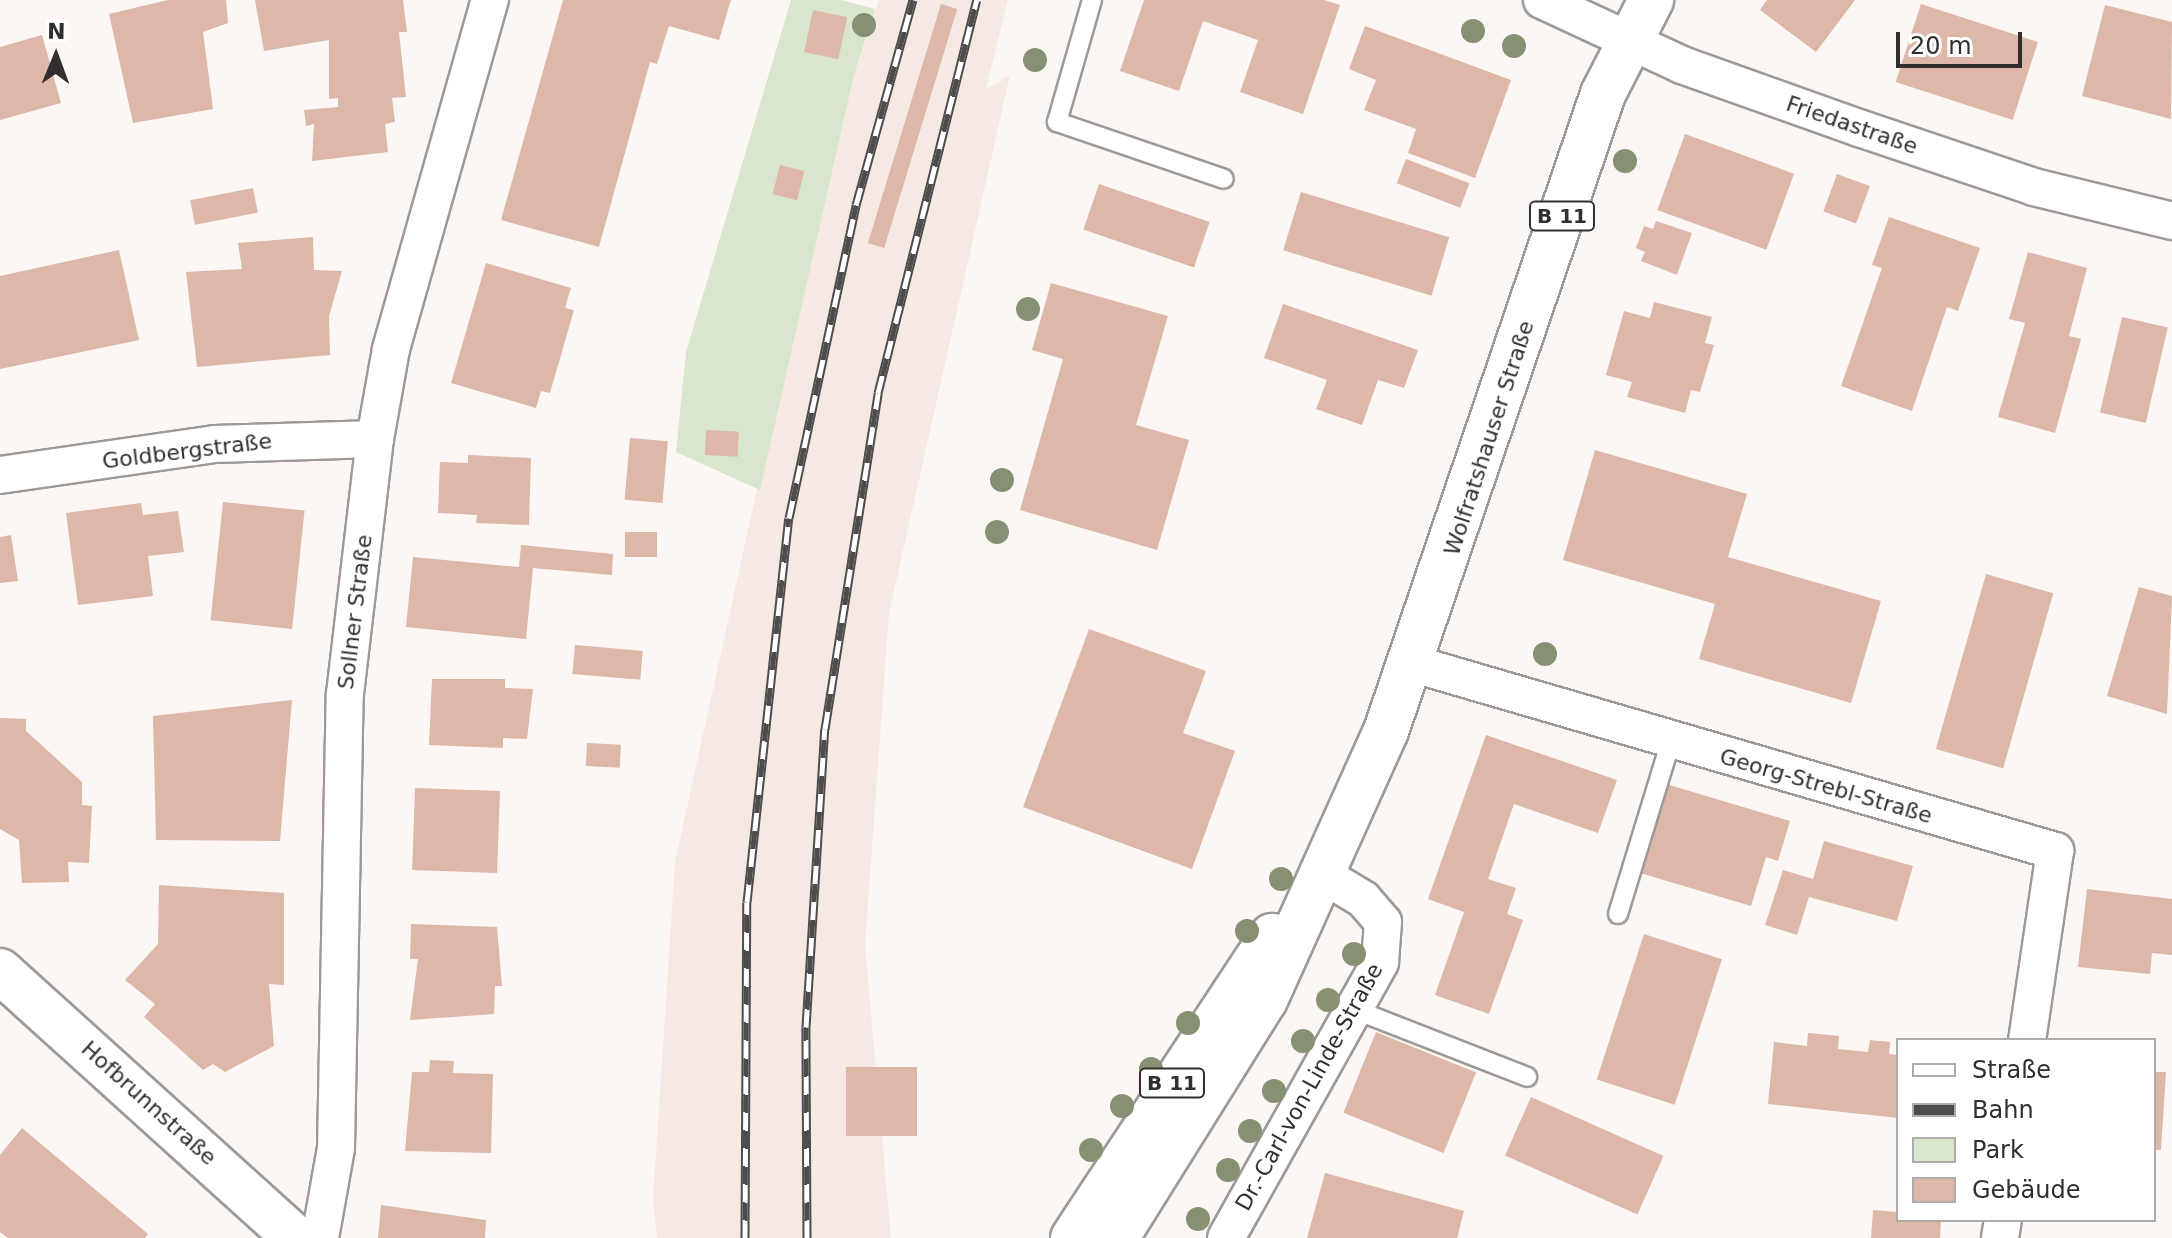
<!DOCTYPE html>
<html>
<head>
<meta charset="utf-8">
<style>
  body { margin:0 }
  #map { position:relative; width:2172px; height:1238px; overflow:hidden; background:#fcf7f5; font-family:"DejaVu Sans",sans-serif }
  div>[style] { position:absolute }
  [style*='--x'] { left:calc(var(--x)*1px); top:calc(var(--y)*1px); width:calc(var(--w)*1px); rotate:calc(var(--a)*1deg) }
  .built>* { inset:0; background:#f6e9e4 }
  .green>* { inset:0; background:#d7e6cc }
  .building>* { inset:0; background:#ddb7a7; transform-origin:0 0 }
  .roads { filter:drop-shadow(2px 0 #9d9997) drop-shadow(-2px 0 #9d9997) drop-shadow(0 2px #9d9997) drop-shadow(0 -2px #9d9997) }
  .lane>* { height:18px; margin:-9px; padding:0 9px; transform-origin:9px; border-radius:9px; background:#fff }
  .street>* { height:36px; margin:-18px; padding:0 18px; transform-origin:18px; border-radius:18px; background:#fff }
  .secondary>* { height:44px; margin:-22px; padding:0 22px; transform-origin:22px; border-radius:22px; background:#fff }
  .primary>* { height:44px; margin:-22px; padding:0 22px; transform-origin:22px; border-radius:22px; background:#fff }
  .rail>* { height:9px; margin-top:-4.5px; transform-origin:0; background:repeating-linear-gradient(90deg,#fff 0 18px,#4f4d4c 0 36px); box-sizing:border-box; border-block:2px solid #4f4d4c }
  .trees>* { width:24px; height:24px; margin:-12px; border-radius:50%; background:#869073 }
  span { translate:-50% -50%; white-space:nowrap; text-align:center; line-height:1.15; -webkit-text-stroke:7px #fff; paint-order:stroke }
  .shield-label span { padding:2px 6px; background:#fff; border:2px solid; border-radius:6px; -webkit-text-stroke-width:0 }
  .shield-label { font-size:20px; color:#312f2e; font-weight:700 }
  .street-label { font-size:22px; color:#312f2e }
  .legend { position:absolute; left:1896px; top:1038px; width:260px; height:184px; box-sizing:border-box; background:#fff; border:2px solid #adacab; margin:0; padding:10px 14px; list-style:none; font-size:24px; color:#312f2e }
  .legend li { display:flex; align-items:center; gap:16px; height:40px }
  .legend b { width:40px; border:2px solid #adacab }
  .north { position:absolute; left:16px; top:16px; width:80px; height:80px; -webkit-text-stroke:6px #fff; paint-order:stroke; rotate:1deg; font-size:22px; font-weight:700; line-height:32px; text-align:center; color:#312f2e }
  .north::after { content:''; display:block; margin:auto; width:28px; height:36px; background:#312f2e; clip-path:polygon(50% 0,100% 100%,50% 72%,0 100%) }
  .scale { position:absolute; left:1896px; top:32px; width:126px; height:36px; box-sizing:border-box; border:4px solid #312f2e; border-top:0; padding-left:10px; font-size:24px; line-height:28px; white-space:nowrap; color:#312f2e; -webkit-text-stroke:6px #fff; paint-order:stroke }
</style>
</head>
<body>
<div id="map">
  <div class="built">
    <div style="clip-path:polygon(879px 0,1008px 0,986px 89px,1010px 75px,889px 613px,865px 945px,891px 1238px,657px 1238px,653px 1200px,675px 862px,781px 380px,853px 79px)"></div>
  </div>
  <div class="green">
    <div style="clip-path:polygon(791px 0,841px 0,875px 9px,853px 79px,760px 490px,676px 452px,686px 352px)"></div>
  </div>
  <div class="building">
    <div style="clip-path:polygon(168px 0,226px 0,228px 23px,203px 32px,213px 109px,133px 123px,109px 14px)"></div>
    <div style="clip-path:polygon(255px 0,403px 0,407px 32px,399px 32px,406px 97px,392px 98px,395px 122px,385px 124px,388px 152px,312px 161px,314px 124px,306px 126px,304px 110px,338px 107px,338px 98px,329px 99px,329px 40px,264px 51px)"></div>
    <div style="clip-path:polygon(563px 0,731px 0,719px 40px,669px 26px,657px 64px,650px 62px,599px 247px,501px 220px)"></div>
    <div style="clip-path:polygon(1144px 0,1324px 0,1340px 5px,1303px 114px,1240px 92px,1258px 40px,1203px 21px,1179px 91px,1120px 71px)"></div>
    <div style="clip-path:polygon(1767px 0,1855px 0,1816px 52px,1760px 10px)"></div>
    <div style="left:941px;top:4px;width:17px;height:250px;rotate:17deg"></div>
    <div style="left:1921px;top:4px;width:123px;height:82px;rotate:18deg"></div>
    <div style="clip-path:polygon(2105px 5px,2172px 22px,2171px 119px,2082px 96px)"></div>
    <div style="left:813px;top:10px;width:35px;height:43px;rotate:12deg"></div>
    <div style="clip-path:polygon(1365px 26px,1511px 80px,1475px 178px,1408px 153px,1416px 129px,1364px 110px,1376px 80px,1349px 69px)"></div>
    <div style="clip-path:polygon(42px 35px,61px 103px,0 120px,0 47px)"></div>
    <div style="left:1685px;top:134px;width:116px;height:81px;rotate:20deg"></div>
    <div style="left:1406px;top:159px;width:68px;height:26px;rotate:21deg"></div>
    <div style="left:780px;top:165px;width:25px;height:30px;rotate:14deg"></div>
    <div style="left:1837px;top:174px;width:35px;height:40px;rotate:20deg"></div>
    <div style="left:1099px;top:184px;width:117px;height:48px;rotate:19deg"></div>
    <div style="left:253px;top:188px;width:25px;height:64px;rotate:79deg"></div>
    <div style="left:1301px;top:192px;width:155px;height:61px;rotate:17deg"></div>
    <div style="clip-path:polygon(1889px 217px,1980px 248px,1958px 311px,1947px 307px,1912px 411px,1841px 386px,1882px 268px,1872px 265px)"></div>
    <div style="clip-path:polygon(1656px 221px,1692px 233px,1677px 275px,1641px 261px,1645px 252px,1636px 248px,1644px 226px,1653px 229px)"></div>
    <div style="clip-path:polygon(313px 237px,314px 270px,342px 271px,329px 316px,330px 355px,197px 367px,186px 272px,242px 269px,238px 243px)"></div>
    <div style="clip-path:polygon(119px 250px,139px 340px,0 369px,0 276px)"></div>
    <div style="clip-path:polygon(2028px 252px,2087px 268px,2069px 336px,2081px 339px,2055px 433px,1998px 417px,2025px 323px,2009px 319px)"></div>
    <div style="clip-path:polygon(486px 263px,571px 288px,565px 308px,574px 310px,550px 393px,541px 391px,536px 408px,451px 383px)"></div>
    <div style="clip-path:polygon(1051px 283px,1168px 316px,1136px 425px,1189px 440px,1157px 550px,1020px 510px,1063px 359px,1032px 350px)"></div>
    <div style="clip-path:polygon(1654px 302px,1712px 317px,1705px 343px,1714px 345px,1700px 392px,1691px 390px,1685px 413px,1627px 397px,1632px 382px,1606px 375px,1624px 311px,1650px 318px)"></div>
    <div style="clip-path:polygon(1283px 304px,1418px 350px,1404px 388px,1378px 380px,1362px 425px,1316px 409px,1327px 380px,1264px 358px)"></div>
    <div style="left:2122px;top:317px;width:47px;height:98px;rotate:13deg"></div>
    <div style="left:706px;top:430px;width:33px;height:25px;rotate:3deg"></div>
    <div style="left:630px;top:438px;width:38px;height:62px;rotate:5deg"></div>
    <div style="clip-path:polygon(1595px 450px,1747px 494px,1728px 557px,1881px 601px,1851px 703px,1699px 659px,1715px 604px,1563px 560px)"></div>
    <div style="clip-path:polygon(468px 455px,531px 458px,529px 525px,476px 523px,477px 515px,438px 513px,440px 462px,468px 463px)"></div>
    <div style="left:223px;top:502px;width:82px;height:119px;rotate:6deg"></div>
    <div style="clip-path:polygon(141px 503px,143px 515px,178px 511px,184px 552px,148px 556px,153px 596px,78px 605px,66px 513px)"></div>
    <div style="left:625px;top:532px;width:32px;height:25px"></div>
    <div style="clip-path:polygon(11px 535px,18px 581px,0 583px,0 537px)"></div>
    <div style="clip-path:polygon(521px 545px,613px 554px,612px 575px,533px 568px,526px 639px,406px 627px,413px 557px,519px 567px)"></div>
    <div style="left:1986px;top:574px;width:70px;height:182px;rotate:16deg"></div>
    <div style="clip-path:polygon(2139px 587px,2172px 596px,2167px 714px,2107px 696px)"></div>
    <div style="clip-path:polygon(1089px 629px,1206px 671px,1183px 733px,1235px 751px,1192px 869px,1023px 807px)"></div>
    <div style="left:575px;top:645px;width:68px;height:29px;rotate:5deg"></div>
    <div style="clip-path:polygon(432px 679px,505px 679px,505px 688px,533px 689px,527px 739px,503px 738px,503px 748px,429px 745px)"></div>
    <div style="clip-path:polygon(292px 700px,280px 841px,156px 840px,153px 716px)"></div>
    <div style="clip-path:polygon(0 718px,26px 719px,26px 731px,82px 782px,82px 805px,92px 806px,89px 863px,68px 862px,69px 882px,22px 883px,19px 840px,0 829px)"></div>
    <div style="clip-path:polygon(1486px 735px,1617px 780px,1598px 833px,1514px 804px,1488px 879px,1516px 888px,1507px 914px,1523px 920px,1489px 1014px,1435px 995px,1464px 912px,1428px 899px)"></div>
    <div style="left:587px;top:743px;width:34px;height:23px;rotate:3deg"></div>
    <div style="clip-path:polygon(1666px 784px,1790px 821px,1778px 861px,1766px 857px,1751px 906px,1640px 873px)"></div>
    <div style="left:415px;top:788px;width:85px;height:82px;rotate:2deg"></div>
    <div style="clip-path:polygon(1824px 841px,1913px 866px,1897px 921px,1809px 897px,1797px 935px,1765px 925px,1783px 870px,1813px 879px)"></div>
    <div style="clip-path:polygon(159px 885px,284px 893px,284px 985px,269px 984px,274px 1046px,225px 1072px,213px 1064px,203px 1070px,144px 1017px,155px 1004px,125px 980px,158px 944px)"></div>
    <div style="clip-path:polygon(2087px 889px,2172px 899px,2172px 955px,2152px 953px,2150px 974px,2078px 967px)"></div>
    <div style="clip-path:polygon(411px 924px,497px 927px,502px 986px,495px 986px,494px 1014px,410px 1020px,418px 959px,410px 959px)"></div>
    <div style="left:1644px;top:934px;width:82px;height:153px;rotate:18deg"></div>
    <div style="left:1376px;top:1032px;width:108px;height:87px;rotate:22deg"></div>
    <div style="clip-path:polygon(1808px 1033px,1839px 1036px,1838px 1049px,1868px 1052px,1870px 1040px,1890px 1042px,1889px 1054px,1898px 1055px,1898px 1118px,1768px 1104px,1774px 1042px,1807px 1046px)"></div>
    <div style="clip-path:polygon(430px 1060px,454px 1061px,453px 1073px,493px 1074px,491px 1153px,405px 1151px,412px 1072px,429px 1072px)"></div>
    <div style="left:846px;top:1067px;width:71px;height:69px"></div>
    <div style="clip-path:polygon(2154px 1072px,2166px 1072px,2161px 1150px,2154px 1150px)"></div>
    <div style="left:1531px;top:1097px;width:145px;height:64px;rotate:24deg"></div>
    <div style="clip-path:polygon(22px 1128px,148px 1234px,145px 1238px,8px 1238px,0 1232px,0 1155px)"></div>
    <div style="clip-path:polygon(1325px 1173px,1464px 1211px,1457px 1238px,1307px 1238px)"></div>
    <div style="clip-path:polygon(381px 1205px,486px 1220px,485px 1238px,378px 1238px)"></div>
    <div style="clip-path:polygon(1873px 1210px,1898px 1212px,1898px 1220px,1941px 1220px,1940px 1238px,1871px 1238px)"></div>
  </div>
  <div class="roads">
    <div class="lane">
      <div style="--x:1092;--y:0;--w:127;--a:106"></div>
      <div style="--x:1057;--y:122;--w:176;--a:18.8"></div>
      <div style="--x:1618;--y:914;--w:181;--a:-73"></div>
      <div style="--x:1353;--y:1009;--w:187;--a:21.3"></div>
    </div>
    <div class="street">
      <div style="--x:1542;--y:0;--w:154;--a:24.9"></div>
      <div style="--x:1682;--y:65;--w:188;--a:19.6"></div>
      <div style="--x:1859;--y:128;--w:185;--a:18.6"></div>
      <div style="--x:2034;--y:187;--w:142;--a:13.8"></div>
      <div style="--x:0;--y:475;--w:217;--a:-8.2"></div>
      <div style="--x:215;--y:444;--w:160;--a:-1.8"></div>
      <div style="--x:1414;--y:664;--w:668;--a:16.26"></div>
      <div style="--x:2055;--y:851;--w:191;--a:98.4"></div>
      <div style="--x:320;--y:1238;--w:91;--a:-79.9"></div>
      <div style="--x:336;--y:1148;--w:454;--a:-88.9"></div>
      <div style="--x:345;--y:694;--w:257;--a:-83.3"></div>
      <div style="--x:375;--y:439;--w:91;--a:-79.9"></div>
      <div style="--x:391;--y:349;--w:363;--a:-74.2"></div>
      <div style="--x:1226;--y:1238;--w:316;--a:-60.8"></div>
      <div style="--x:1380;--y:962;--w:40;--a:-85.7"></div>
      <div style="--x:1383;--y:922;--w:30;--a:-131"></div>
      <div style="--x:1363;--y:899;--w:52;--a:-149"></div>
      <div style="--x:2000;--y:1238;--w:18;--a:-81"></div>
    </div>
    <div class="secondary">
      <div style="--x:0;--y:971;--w:399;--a:42.1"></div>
    </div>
    <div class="primary">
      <div style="--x:1073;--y:1238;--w:362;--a:-56.6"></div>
      <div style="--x:1116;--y:1238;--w:281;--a:-58"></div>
      <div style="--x:1265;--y:1000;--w:295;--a:-65.8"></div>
      <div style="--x:1386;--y:731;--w:673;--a:-71.19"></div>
      <div style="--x:1603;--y:94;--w:106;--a:-62.9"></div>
    </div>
  </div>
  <div class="rail">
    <div style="--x:745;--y:1238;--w:336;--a:-89.7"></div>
    <div style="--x:747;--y:902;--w:386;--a:-83.8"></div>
    <div style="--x:789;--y:518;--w:320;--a:-77.9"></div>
    <div style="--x:856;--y:205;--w:213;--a:-74.5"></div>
    <div style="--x:807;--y:1238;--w:211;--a:-90.3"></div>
    <div style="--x:806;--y:1027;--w:299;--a:-86.4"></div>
    <div style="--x:825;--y:729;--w:340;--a:-81"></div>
    <div style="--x:878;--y:393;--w:405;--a:-75.9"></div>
  </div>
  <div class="trees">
    <div style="left:864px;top:25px"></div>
    <div style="left:1473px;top:31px"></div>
    <div style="left:1514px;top:46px"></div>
    <div style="left:1035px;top:60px"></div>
    <div style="left:1625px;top:161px"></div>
    <div style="left:1028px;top:309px"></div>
    <div style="left:1002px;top:480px"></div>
    <div style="left:997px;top:532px"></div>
    <div style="left:1545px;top:654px"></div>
    <div style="left:1281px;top:879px"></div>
    <div style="left:1247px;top:931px"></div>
    <div style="left:1354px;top:954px"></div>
    <div style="left:1328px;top:1000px"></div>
    <div style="left:1188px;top:1023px"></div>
    <div style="left:1303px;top:1041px"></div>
    <div style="left:1151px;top:1069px"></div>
    <div style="left:1274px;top:1091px"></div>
    <div style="left:1122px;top:1106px"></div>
    <div style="left:1250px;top:1131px"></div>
    <div style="left:1091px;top:1150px"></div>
    <div style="left:1228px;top:1170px"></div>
    <div style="left:1198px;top:1219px"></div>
  </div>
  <div class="shield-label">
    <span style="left:1562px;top:216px">B 11</span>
    <span style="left:1172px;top:1083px">B 11</span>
  </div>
  <div class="street-label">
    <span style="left:1852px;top:125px;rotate:19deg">Friedastraße</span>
    <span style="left:1489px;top:438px;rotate:-72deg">Wolfratshauser Straße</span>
    <span style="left:187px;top:451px;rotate:-7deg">Goldbergstraße</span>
    <span style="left:355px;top:612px;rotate:-83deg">Sollner Straße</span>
    <span style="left:1826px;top:786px;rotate:16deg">Georg-Strebl-Straße</span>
    <span style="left:1309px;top:1087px;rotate:-61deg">Dr.-Carl-von-Linde-Straße</span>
    <span style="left:149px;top:1103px;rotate:42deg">Hofbrunnstraße</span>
  </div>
  <ul class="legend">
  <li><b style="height:10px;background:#fff"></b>Straße</li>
  <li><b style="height:10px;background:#4f4d4c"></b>Bahn</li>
  <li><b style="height:22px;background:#d7e6cc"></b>Park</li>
  <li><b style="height:22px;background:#ddb7a7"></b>Gebäude</li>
  </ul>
  <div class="north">N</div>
  <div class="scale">20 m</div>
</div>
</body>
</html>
